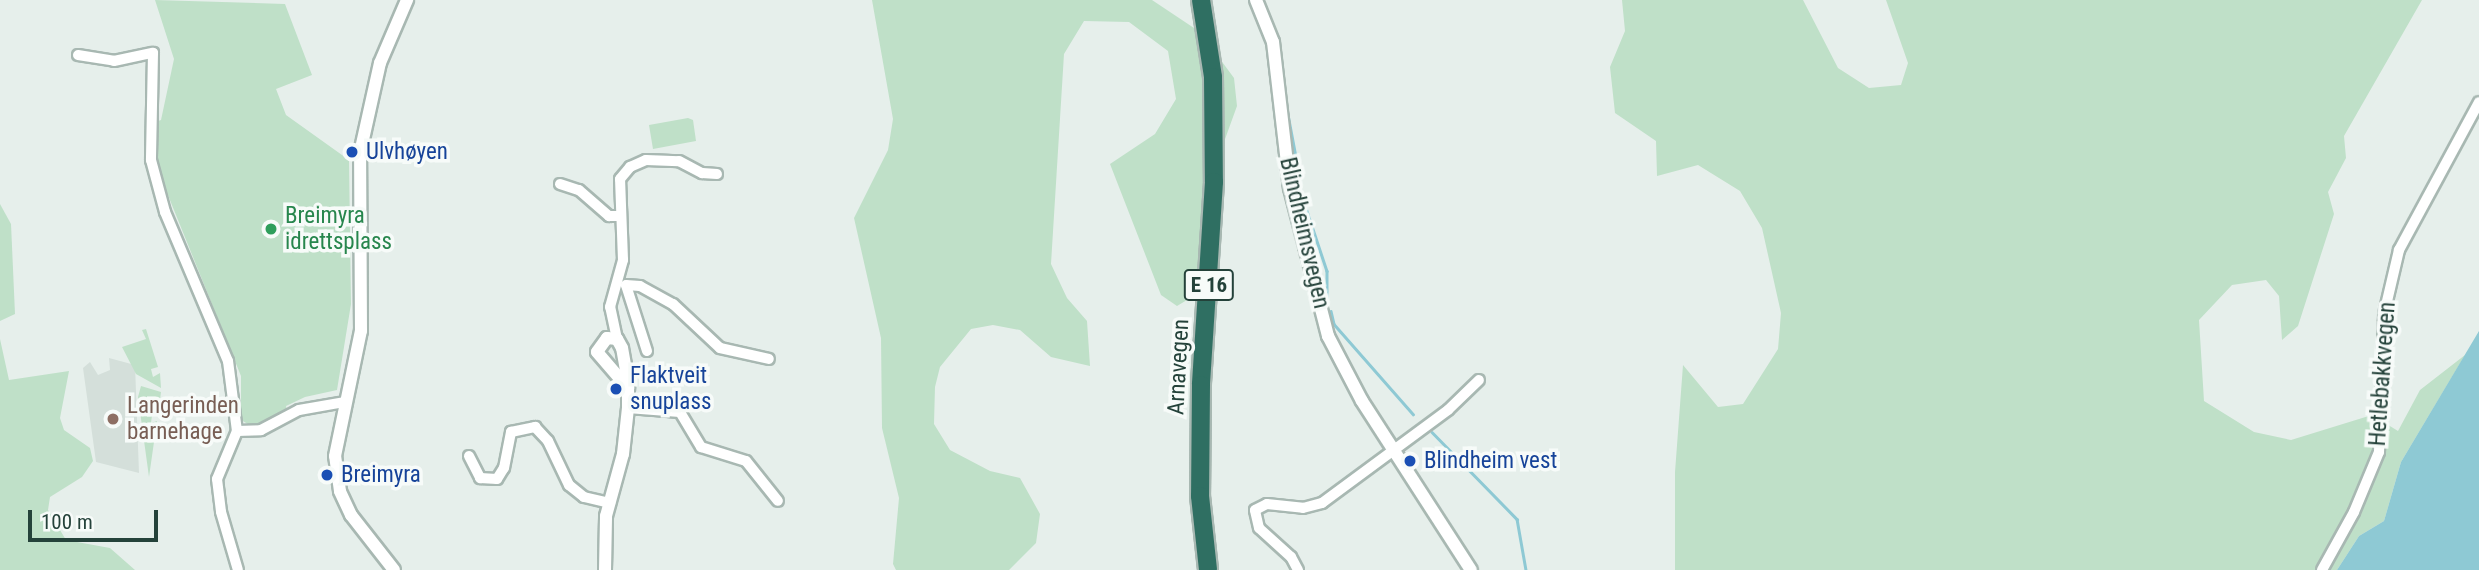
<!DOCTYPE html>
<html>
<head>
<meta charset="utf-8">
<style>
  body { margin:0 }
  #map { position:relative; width:2479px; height:570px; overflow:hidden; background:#e6efeb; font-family:"Roboto Condensed",sans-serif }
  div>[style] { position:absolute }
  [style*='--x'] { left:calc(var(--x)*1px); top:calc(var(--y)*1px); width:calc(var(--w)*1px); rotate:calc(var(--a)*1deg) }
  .built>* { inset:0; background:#d4dfda }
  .green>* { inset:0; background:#bfe0c8 }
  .water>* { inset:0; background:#8ec9d4 }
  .stream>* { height:2.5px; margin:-1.25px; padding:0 1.25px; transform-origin:1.25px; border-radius:1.25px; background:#8ec9d4 }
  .roads { filter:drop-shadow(2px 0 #a8b8b2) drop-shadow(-2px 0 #a8b8b2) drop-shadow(0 2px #a8b8b2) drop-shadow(0 -2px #a8b8b2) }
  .street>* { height:10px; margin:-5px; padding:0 5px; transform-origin:5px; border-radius:5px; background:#fff }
  .secondary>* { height:12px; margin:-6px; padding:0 6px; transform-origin:6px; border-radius:6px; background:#fff }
  .highway>* { height:18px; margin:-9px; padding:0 9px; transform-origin:9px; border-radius:9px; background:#2f6f62 }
  .dots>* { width:19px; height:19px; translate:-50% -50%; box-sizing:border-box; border:4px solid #f7fbf9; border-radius:50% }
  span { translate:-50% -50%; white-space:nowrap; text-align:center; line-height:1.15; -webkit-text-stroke:7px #f7fbf9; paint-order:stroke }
  .shield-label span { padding:2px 5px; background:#f7fbf9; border:2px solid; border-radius:5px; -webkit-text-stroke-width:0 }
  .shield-label { font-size:21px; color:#24423a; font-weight:700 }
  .transit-label { font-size:23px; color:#164399 }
  .left { translate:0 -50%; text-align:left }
  .leisure-label { font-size:23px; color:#27864d }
  .street-label { font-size:23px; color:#24423a }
  .education-label { font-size:23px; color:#785e54 }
  .scale { position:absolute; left:28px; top:510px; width:130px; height:32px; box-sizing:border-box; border:4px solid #24423a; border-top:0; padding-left:9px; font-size:21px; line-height:24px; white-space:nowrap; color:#24423a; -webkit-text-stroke:5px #f7fbf9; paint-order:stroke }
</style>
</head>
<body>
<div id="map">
  <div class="built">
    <div style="clip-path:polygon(109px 358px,135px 365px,139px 473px,96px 462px,83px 368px,90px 362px,98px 375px,110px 370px)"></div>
  </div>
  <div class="green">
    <div style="clip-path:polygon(155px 0,285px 4px,312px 75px,276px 89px,286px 115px,349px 160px,351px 304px,337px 390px,305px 397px,286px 406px,287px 411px,269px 422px,253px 427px,241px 420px,241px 376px,157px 168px,155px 122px,161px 120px,174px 59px)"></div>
    <div style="clip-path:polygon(872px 0,1152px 0,1200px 32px,1234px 78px,1237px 106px,1220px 153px,1204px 269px,1197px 294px,1177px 306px,1161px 295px,1110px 164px,1155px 134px,1176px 99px,1168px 51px,1129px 22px,1084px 21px,1064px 54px,1051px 264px,1067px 298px,1087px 321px,1090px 366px,1051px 357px,1020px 330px,993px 325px,971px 329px,940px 367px,935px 387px,934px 424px,950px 450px,990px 471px,1020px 478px,1040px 514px,1036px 543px,1009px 570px,896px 570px,893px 564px,899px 498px,882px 428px,881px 338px,854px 218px,888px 150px,893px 119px)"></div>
    <div style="clip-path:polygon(1622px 0,1803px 0,1838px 68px,1869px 88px,1901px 85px,1908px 63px,1886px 0,2422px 0,2344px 136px,2346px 158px,2328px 192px,2334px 214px,2298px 326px,2282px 340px,2279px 296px,2266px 280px,2232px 285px,2199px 320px,2204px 401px,2254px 432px,2291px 440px,2372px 415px,2398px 431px,2420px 390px,2465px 355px,2401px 462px,2384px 521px,2359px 536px,2337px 570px,1675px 570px,1675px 472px,1683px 365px,1718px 407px,1743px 404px,1778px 349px,1781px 313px,1762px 228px,1740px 191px,1698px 165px,1657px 176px,1656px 141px,1615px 113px,1610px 67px,1625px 31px)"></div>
    <div style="clip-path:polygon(688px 118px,693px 120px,696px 141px,653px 149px,649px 125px)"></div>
    <div style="clip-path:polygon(0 204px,11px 224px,15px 314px,0 321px)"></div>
    <div style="clip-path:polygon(146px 329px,158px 367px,151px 369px,153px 377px,160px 373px,161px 388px,136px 374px,122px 347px,146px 339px,142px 330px)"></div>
    <div style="clip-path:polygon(0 339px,9px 380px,69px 371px,60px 418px,64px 430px,90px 448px,93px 461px,82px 477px,50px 497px,48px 510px,66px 540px,110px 548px,135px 570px,0 570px)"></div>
    <div style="clip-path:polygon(141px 386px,161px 392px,158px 416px,152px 415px,151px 423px,157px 421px,149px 477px,138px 397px)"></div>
  </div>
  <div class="water">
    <div style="clip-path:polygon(2479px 331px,2479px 570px,2337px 570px,2359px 536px,2384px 521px,2401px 462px)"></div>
  </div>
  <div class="stream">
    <div style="--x:1286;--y:104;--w:75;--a:79.3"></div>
    <div style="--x:1302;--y:196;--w:79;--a:71.6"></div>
    <div style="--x:1327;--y:271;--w:27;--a:90"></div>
    <div style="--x:1331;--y:311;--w:13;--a:77"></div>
    <div style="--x:1334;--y:324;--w:120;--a:48.7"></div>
    <div style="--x:1432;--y:432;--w:122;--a:45.7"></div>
    <div style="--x:1517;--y:519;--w:52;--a:80"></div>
  </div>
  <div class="roads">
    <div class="street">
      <div style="--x:78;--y:55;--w:36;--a:9"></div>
      <div style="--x:114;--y:61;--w:40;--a:-12"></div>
      <div style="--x:153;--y:53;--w:107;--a:91.1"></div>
      <div style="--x:151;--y:160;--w:54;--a:74.9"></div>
      <div style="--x:165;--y:212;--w:162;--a:67.1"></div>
      <div style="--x:228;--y:361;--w:71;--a:82.7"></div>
      <div style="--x:237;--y:431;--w:24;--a:-2"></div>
      <div style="--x:261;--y:430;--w:43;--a:-27.8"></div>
      <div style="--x:299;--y:410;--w:47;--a:-9.9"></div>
      <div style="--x:560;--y:184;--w:20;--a:18"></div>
      <div style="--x:579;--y:190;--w:40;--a:41"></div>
      <div style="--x:609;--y:216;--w:10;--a:0"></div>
      <div style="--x:617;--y:339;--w:33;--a:-102"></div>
      <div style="--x:610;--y:307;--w:49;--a:-74.5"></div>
      <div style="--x:623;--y:260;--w:81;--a:-92.1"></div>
      <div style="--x:620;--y:179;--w:16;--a:-50"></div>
      <div style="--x:630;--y:167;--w:17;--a:-24"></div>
      <div style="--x:646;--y:160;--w:33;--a:2"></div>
      <div style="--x:679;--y:161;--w:26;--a:28"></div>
      <div style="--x:702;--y:173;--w:15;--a:4"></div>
      <div style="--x:647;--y:351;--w:69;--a:-107.7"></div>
      <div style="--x:626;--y:285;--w:14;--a:4"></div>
      <div style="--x:640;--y:286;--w:38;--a:29"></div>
      <div style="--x:673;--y:304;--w:64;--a:43.1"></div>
      <div style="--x:720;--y:348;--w:50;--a:12.7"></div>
      <div style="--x:628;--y:408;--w:52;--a:4.4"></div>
      <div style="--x:680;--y:412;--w:41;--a:59"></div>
      <div style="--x:701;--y:447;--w:47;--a:17.3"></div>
      <div style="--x:746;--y:461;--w:51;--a:51.3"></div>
      <div style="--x:237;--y:431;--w:52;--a:112.6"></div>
      <div style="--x:217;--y:479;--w:33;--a:83"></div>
      <div style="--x:221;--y:512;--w:60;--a:73.7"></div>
      <div style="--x:469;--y:456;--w:25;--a:63"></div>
      <div style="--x:480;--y:478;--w:17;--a:3"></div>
      <div style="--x:497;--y:479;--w:13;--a:-58"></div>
      <div style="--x:504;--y:468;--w:37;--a:-79"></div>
      <div style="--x:511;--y:432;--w:25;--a:-12"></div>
      <div style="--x:535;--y:427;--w:19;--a:47"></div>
      <div style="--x:548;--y:441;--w:49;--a:64.5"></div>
      <div style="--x:569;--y:485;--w:19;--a:39"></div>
      <div style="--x:584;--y:497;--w:27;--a:13"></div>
      <div style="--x:1298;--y:570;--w:15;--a:-118"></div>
      <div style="--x:1291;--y:557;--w:43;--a:-137.8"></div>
      <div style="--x:1259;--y:528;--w:18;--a:-103"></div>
      <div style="--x:1255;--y:510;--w:13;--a:-27"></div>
      <div style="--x:1267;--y:504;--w:36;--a:6"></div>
      <div style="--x:1303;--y:508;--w:20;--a:-15"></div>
      <div style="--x:1322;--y:503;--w:157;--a:-36.4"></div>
      <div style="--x:1448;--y:410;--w:43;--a:-44.1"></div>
      <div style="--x:2322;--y:570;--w:66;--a:-61.1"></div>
      <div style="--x:2354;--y:512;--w:65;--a:-67.4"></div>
      <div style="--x:2379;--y:452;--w:138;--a:-87.9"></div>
      <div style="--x:2384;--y:314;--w:66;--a:-76.8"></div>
      <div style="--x:2399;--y:250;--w:168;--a:-61.6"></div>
    </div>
    <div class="secondary">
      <div style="--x:1256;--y:0;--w:45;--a:68"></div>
      <div style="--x:1273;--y:42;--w:147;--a:83.4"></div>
      <div style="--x:1290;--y:188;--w:153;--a:75.6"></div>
      <div style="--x:1328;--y:336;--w:73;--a:62.4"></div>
      <div style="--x:1362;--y:401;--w:201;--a:57.2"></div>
      <div style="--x:394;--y:570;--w:70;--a:-128"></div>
      <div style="--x:351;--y:515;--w:26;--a:-115"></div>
      <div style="--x:340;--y:491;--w:35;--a:-98"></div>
      <div style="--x:335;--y:456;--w:128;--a:-78.3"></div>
      <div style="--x:361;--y:331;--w:178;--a:-90.3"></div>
      <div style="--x:360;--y:153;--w:92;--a:-77.5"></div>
      <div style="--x:380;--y:63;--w:69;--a:-66.8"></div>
      <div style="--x:605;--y:570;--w:54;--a:-88.9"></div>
      <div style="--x:606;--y:516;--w:64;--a:-74.7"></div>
      <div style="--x:623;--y:454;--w:46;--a:-83.8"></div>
      <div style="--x:628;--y:408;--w:20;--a:-90"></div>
      <div style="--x:628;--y:388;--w:12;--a:-95"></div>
      <div style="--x:627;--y:376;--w:28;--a:-100"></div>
      <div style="--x:622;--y:348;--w:10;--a:-119"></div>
      <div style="--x:617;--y:339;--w:10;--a:-174"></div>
      <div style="--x:607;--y:338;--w:17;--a:126"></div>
      <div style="--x:597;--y:352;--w:48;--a:49.3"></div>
    </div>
    <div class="highway">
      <div style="--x:1201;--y:0;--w:78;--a:81.1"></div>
      <div style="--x:1213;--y:77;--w:105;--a:89.5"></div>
      <div style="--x:1214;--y:182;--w:203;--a:93.7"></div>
      <div style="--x:1201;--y:385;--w:111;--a:90.5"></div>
      <div style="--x:1200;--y:496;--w:74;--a:83.8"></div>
    </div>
  </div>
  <div class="dots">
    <div style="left:352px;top:152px;background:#1a4fb4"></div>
    <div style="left:271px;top:229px;background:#2e9e5b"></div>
    <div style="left:616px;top:389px;background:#1a4fb4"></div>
    <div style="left:113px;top:419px;background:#8d6e63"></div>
    <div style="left:1410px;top:461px;background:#1a4fb4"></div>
    <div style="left:327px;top:475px;background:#1a4fb4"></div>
  </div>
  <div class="shield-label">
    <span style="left:1209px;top:285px">E 16</span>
  </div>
  <div class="transit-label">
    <span class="left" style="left:366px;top:152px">Ulvhøyen</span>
    <span class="left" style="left:630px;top:389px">Flaktveit<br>snuplass</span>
    <span class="left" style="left:1424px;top:461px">Blindheim vest</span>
    <span class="left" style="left:341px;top:475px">Breimyra</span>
  </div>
  <div class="leisure-label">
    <span class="left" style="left:285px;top:229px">Breimyra<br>idrettsplass</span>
  </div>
  <div class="street-label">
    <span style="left:1304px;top:233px;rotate:77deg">Blindheimsvegen</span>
    <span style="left:1179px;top:367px;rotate:-87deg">Arnavegen</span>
    <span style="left:2383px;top:374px;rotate:-86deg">Hetlebakkvegen</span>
  </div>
  <div class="education-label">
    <span class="left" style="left:127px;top:419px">Langerinden<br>barnehage</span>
  </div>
  <div class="scale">100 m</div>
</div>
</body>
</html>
